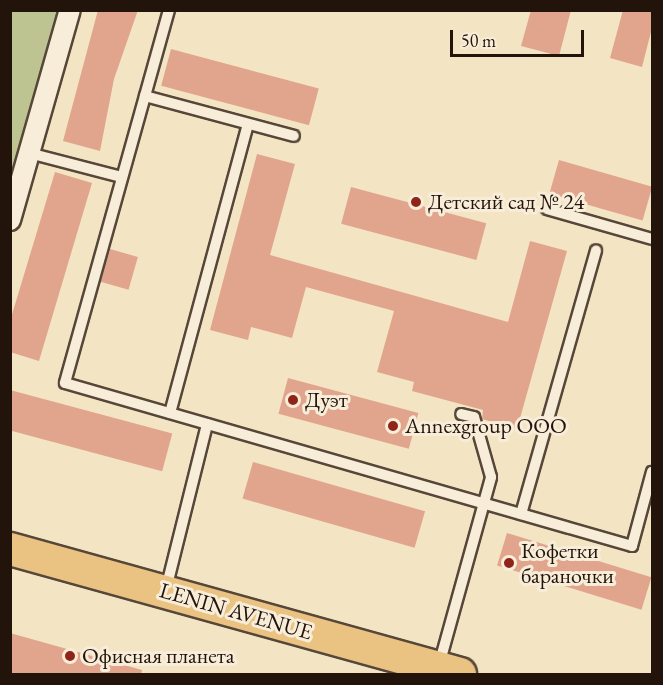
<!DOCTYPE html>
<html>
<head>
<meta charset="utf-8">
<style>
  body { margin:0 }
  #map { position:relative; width:663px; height:685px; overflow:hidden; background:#f3e4c3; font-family:"EB Garamond",serif }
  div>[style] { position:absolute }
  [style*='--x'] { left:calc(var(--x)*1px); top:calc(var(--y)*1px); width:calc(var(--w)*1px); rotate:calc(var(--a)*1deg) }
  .green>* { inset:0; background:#bdc492 }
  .building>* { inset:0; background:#e1a58e; transform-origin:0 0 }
  .roads { filter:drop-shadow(2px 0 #564739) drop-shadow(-2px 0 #564739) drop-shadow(0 2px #564739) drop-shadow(0 -2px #564739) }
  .service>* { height:10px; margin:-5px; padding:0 5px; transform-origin:5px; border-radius:5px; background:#f7edd8 }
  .minor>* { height:20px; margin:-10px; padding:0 10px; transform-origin:10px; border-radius:10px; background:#f7edd8 }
  .primary>* { height:32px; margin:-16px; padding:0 16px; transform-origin:16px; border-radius:16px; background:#eac282 }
  .dots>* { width:16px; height:16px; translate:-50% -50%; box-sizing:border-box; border:3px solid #f7edd8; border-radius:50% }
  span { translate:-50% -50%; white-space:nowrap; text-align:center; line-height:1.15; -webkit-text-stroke:6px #f7edd8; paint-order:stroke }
  .poi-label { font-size:22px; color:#22130b }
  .left { translate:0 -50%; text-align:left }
  .street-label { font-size:22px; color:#22130b }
  .frame { position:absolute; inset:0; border:12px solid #22130b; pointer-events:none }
  .scale { position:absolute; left:450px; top:30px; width:134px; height:27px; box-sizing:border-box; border:3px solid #22130b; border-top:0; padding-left:8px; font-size:18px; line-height:21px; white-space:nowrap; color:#22130b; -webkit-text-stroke:4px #f7edd8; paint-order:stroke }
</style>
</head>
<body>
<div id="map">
  <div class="green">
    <div style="clip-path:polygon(11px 11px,66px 11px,11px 209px)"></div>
  </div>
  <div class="building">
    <div style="clip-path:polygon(98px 10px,138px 10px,114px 79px,100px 151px,63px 141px)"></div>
    <div style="clip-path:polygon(531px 10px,571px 10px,559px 56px,521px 46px)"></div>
    <div style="clip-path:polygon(623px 10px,652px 10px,652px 28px,642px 67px,610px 58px)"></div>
    <div style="left:171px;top:49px;width:153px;height:38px;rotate:15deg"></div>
    <div style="clip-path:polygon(257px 154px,295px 164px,270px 255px,508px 322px,530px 241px,567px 251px,517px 429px,482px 419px,483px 410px,412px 391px,414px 382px,377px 372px,394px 311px,306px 287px,292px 338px,251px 327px,248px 340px,210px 330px)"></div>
    <div style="left:559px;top:160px;width:97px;height:35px;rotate:16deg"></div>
    <div style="clip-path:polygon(55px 172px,92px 183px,39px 361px,10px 352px,10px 321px)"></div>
    <div style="left:351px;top:187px;width:140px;height:38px;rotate:15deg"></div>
    <div style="left:110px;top:249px;width:29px;height:34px;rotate:16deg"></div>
    <div style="left:288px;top:378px;width:135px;height:37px;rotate:15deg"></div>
    <div style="left:10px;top:390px;width:168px;height:39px;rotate:15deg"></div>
    <div style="left:253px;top:462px;width:179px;height:38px;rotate:16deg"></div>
    <div style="left:507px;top:533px;width:151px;height:34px;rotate:17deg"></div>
    <div style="clip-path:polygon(10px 633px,142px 670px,141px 675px,10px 675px)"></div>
  </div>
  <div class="roads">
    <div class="service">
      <div style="--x:169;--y:10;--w:387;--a:105.6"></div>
      <div style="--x:65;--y:383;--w:590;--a:16.04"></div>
      <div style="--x:632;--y:546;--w:77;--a:-74.9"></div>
      <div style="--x:145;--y:96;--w:154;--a:15"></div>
      <div style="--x:29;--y:153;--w:96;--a:14.5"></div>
      <div style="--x:547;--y:209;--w:109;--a:15.9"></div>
      <div style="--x:170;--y:413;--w:299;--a:-74.9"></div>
      <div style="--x:521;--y:514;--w:274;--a:-74.1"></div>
      <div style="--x:166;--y:589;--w:170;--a:-76"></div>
      <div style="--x:439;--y:665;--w:195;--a:-74.5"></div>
      <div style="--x:491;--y:477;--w:62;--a:-105.8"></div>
      <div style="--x:474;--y:417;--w:13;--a:-167"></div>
    </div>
    <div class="minor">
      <div style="--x:10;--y:220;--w:218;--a:-74.1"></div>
    </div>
    <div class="primary">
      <div style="--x:10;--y:549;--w:467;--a:15.5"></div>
    </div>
  </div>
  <div class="dots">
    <div style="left:416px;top:202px;background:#8f2418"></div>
    <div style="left:293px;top:400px;background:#8f2418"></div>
    <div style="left:393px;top:426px;background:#8f2418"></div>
    <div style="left:509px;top:563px;background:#8f2418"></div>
    <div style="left:70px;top:656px;background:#8f2418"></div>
  </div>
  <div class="poi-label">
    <span class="left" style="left:428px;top:202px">Детский сад № 24</span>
    <span class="left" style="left:305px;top:400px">Дуэт</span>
    <span class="left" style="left:405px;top:426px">Annexgroup ООО</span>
    <span class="left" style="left:521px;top:563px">Кофетки<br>бараночки</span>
    <span class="left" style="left:82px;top:656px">Офисная планета</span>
  </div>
  <div class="street-label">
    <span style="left:236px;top:611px;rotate:16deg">LENIN AVENUE</span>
  </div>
  <div class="frame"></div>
  <div class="scale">50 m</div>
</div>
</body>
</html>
